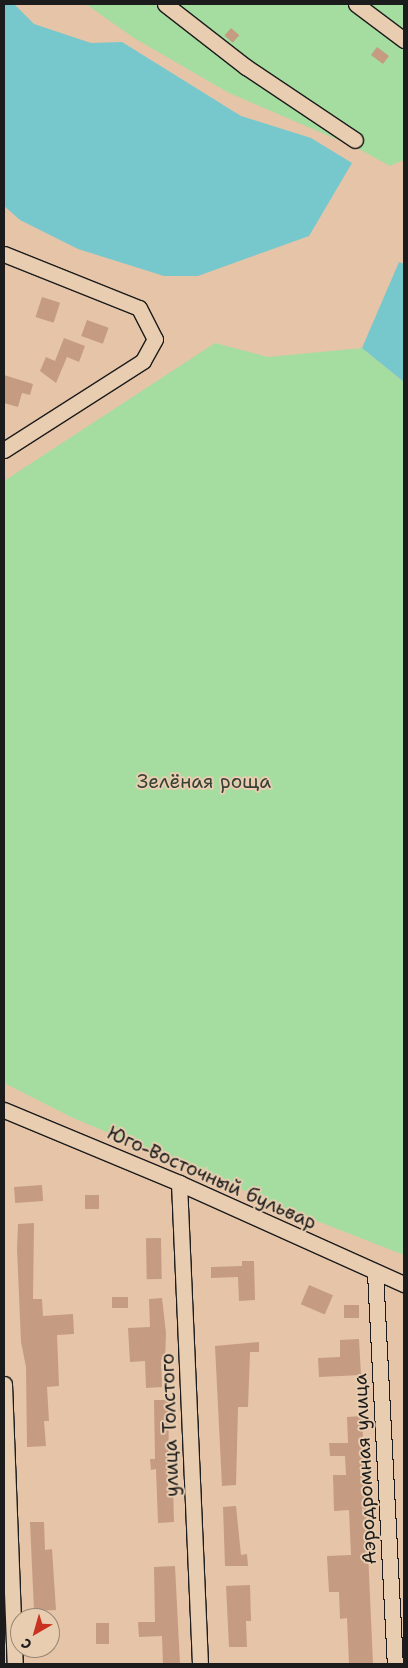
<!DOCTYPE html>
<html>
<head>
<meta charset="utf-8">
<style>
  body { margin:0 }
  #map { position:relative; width:408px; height:1668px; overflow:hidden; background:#e6c4a7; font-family:"Shantell Sans",sans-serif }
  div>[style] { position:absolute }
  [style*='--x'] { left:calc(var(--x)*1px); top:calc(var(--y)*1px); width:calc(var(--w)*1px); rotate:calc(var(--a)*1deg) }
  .green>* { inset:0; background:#a5dca0 }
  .water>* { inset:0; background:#77c8cd }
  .building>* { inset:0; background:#c59b82; transform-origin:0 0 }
  .roads { filter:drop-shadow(1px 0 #1c1c1c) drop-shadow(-1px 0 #1c1c1c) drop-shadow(0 1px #1c1c1c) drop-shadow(0 -1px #1c1c1c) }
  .minor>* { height:15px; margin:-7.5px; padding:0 7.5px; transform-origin:7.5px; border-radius:7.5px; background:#e8cdb0 }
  span { translate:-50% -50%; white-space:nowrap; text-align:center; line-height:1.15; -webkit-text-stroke:4px #e8cdb0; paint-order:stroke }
  .park-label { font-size:19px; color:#374236 }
  .street-label { font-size:19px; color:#1c1c1c }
  .frame { position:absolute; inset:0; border:5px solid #1c1c1c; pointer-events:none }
  .north { position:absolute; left:10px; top:1608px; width:50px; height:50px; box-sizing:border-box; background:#e8cdb0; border:1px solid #968675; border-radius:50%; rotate:218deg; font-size:14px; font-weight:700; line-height:20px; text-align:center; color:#1c1c1c }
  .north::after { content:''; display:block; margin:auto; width:18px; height:22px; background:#c8321e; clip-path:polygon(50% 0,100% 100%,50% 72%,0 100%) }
</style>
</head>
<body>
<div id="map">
  <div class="green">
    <div style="clip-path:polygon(86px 4px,404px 4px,404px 160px,390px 166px,357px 148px,229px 93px,134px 38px)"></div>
    <div style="clip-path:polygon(215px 343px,268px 357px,362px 348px,404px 382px,404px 1255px,304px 1216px,71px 1117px,4px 1083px,4px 481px)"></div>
  </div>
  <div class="water">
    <div style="clip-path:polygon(4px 4px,14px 4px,34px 24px,91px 43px,122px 42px,241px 116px,311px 138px,352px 163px,309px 236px,198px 276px,164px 276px,78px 249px,20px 220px,4px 206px)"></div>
    <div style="clip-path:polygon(399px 262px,404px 264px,404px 382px,362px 348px)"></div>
  </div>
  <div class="building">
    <div style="left:231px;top:28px;width:11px;height:10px;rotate:41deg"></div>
    <div style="left:377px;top:47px;width:15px;height:10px;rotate:37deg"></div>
    <div style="left:42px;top:297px;width:19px;height:21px;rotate:18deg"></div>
    <div style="left:87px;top:320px;width:23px;height:17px;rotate:20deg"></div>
    <div style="clip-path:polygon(64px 338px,85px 346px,79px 362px,67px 357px,56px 383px,40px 371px,46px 357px,55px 361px)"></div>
    <div style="clip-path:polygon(4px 375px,33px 384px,30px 395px,22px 393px,18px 407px,4px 403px)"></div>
    <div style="left:42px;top:1185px;width:16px;height:28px;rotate:86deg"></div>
    <div style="left:85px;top:1195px;width:14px;height:14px"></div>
    <div style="clip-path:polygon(34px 1223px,33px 1299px,42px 1299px,43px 1316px,73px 1314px,74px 1334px,57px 1335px,59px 1386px,47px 1387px,49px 1421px,44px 1421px,46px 1446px,27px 1447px,26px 1367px,21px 1342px,17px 1249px,18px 1224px)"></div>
    <div style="left:161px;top:1238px;width:41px;height:15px;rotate:89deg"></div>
    <div style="clip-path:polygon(242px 1261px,254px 1261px,255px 1300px,239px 1301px,238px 1277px,211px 1278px,211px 1267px,242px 1266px)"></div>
    <div style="left:309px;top:1285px;width:26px;height:21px;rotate:23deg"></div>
    <div style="left:128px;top:1297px;width:11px;height:16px;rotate:90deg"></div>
    <div style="clip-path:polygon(162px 1298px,166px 1333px,165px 1360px,161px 1360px,162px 1387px,146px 1388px,145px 1361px,130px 1362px,128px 1328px,150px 1327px,149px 1299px)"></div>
    <div style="left:359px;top:1305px;width:13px;height:15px;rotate:90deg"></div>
    <div style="clip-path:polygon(359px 1339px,361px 1375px,319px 1377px,318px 1358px,340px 1357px,340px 1340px)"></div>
    <div style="clip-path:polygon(259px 1342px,259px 1352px,250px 1352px,248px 1407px,238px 1407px,236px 1485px,222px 1486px,215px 1346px)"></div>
    <div style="clip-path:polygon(154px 1400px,169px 1400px,168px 1487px,173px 1487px,174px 1522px,158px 1523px,156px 1469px,151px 1470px,150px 1459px,155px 1459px)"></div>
    <div style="clip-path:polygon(362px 1416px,373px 1664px,349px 1664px,347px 1618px,340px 1619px,339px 1592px,329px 1592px,327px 1556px,351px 1555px,349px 1510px,334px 1511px,333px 1475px,346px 1475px,345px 1456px,330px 1456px,329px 1443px,348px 1443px,347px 1417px)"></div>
    <div style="clip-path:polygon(236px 1506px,241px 1555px,247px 1554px,248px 1566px,225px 1566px,223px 1507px)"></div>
    <div style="clip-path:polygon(30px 1522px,44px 1522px,45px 1550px,52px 1549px,56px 1610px,34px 1611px)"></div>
    <div style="clip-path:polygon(175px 1566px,180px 1664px,163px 1664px,162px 1636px,139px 1637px,138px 1622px,155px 1622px,154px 1567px)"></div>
    <div style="clip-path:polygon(250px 1585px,251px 1621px,246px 1621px,247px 1647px,229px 1647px,226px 1586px)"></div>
    <div style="left:96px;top:1623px;width:13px;height:21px"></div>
  </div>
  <div class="roads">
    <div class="minor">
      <div style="--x:165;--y:4;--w:103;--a:37.9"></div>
      <div style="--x:246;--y:67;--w:131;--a:33.8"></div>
      <div style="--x:356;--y:4;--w:60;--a:36.9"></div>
      <div style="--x:4;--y:254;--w:145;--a:21.8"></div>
      <div style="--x:139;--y:308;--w:35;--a:63"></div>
      <div style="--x:155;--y:339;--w:25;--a:119"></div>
      <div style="--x:143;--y:361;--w:165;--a:147.4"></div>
      <div style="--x:4;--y:1110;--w:190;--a:22.6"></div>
      <div style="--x:179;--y:1183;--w:247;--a:24.2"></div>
      <div style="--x:179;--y:1183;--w:481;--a:87.5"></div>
      <div style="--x:375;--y:1272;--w:393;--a:87.1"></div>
      <div style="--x:4;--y:1384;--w:280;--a:87.8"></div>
    </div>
  </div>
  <div class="park-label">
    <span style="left:204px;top:782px">Зелёная роща</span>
  </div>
  <div class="street-label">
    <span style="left:212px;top:1178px;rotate:24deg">Юго-Восточный бульвар</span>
    <span style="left:170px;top:1425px;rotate:-92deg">улица Толстого</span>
    <span style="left:365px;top:1469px;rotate:-93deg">Аэродромная улица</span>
  </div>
  <div class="frame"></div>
  <div class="north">С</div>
</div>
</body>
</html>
